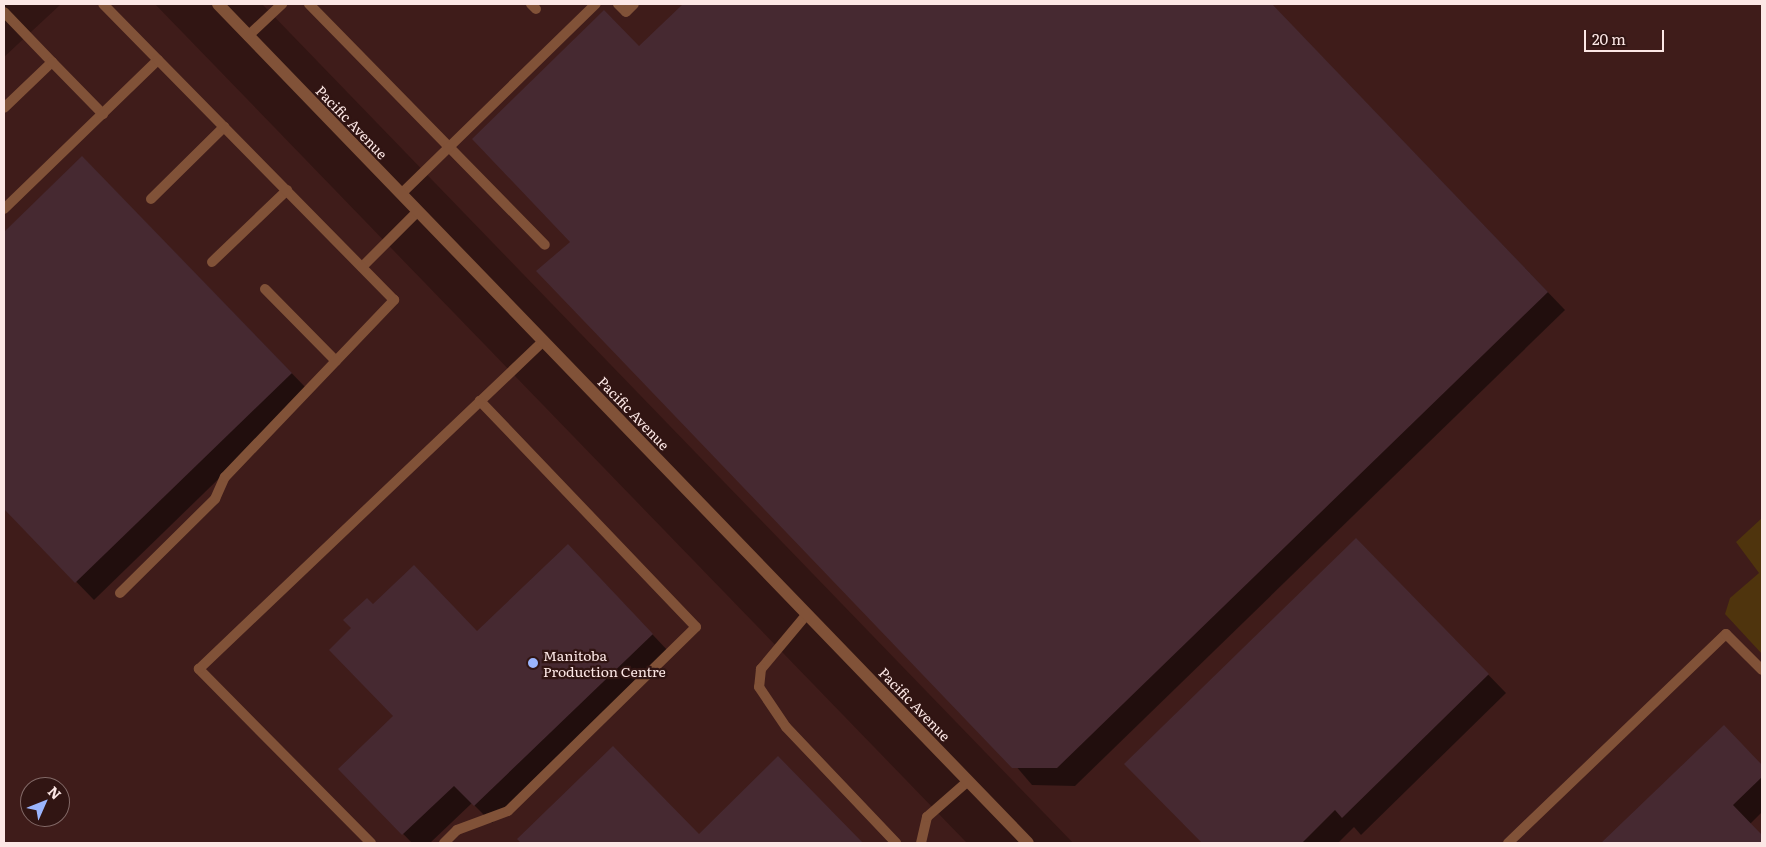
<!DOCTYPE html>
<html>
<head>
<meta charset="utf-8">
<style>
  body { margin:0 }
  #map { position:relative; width:1766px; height:847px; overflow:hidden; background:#311513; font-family:Literata,serif }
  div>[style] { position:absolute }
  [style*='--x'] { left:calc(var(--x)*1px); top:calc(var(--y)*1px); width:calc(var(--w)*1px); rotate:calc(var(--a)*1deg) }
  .built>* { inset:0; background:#3f1c1a }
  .green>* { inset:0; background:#4f340d }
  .shadow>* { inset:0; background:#0007 }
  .building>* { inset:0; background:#462931 }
  .service>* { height:10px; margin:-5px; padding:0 5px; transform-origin:5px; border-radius:5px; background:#815238 }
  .minor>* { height:12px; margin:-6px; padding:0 6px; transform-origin:6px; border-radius:6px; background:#815238 }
  .dots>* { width:14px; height:14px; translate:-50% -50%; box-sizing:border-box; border:2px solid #311513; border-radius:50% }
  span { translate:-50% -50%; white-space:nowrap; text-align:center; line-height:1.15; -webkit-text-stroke:4.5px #311513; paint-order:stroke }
  .street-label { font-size:14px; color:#fce7e5 }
  .poi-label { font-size:14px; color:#fce7e5 }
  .left { translate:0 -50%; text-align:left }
  .frame { position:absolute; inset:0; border:5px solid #fce7e5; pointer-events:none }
  .north { position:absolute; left:20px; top:777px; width:50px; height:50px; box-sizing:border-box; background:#311513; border:1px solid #826967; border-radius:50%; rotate:46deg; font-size:14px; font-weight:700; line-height:20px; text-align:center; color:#fce7e5 }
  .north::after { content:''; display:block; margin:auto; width:18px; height:22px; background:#9bb5fd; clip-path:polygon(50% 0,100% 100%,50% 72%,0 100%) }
  .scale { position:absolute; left:1584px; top:30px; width:80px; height:22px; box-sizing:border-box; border:2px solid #fce7e5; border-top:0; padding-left:6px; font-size:15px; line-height:18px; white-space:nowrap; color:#fce7e5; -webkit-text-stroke:4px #311513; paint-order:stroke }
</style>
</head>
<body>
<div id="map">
  <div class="built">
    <div style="clip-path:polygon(evenodd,61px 4px,155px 4px,967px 843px,4px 843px,4px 57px,61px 4px,30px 787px,60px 787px,60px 817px,30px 817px,30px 787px)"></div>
    <div style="clip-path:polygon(262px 4px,1762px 4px,1762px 843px,1073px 843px)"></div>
  </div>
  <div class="green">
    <div style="clip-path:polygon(1762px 518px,1762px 654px,1725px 614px,1730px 598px,1759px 573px,1736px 542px)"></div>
  </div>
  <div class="shadow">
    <div style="clip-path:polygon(684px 4px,1271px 4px,1565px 310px,1075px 786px,1032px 785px,571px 242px,640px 48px)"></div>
    <div style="clip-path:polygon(82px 157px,309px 391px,94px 600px,4px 507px,4px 233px)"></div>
    <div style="clip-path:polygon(1374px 557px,1506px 693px,1361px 835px,1354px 827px,1338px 843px,1203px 843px,1126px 764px)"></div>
    <div style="clip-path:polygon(586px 564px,670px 653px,492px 823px,472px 803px,430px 843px,412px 843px,340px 769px,395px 716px,373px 606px,478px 632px)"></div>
    <div style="clip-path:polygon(1723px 727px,1762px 767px,1762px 812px,1750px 824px,1762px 836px,1762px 843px,1603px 843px)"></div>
    <div style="clip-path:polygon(796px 776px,861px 843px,523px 843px,519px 839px,699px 835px)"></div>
  </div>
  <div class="building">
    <div style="clip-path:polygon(683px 4px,1272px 4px,1548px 292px,1057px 768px,1012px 768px,536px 271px,570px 242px,472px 139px,604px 10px,639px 46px)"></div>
    <div style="clip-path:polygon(82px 156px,292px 373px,75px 583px,4px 509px,4px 232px)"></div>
    <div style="clip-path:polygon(1356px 538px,1489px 674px,1342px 818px,1335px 810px,1302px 843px,1202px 843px,1124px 764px)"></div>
    <div style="clip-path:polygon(568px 544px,653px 634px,474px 806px,454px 786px,402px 835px,338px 769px,393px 716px,329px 650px,351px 628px,343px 620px,367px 598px,373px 604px,414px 565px,477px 631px)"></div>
    <div style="clip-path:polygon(1724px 725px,1762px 765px,1762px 777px,1733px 805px,1762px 835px,1762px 843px,1601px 843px)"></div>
    <div style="clip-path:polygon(613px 746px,699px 834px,778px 756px,863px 843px,521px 843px,517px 839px)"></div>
  </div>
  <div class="service">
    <div style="--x:309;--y:4;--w:337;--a:45.6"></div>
    <div style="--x:531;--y:4;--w:7;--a:45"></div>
    <div style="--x:618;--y:4;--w:11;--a:45"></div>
    <div style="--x:626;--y:12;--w:11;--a:-45"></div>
    <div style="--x:4;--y:12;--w:69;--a:46.2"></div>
    <div style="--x:52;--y:62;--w:66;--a:136.2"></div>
    <div style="--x:248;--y:36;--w:47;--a:-43.3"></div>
    <div style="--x:52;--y:62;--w:73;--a:45.6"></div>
    <div style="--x:401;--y:194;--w:272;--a:-44.3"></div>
    <div style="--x:151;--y:199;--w:103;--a:-44.6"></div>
    <div style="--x:4;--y:209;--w:214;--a:-44.1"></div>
    <div style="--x:158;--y:60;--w:78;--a:-134.5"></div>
    <div style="--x:212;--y:262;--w:104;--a:-43.8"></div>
    <div style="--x:362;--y:267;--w:79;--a:-45"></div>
    <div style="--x:265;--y:289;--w:101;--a:45.4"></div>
    <div style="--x:120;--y:593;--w:134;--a:-44.7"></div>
    <div style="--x:215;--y:499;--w:24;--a:-66"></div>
    <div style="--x:225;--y:477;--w:245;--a:-46.3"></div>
    <div style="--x:394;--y:300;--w:337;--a:-134.5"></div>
    <div style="--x:807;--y:614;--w:72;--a:129.9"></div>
    <div style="--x:761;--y:669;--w:18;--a:96"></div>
    <div style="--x:759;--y:687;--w:48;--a:56"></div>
    <div style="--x:786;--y:727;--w:160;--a:46.5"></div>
    <div style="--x:371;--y:843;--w:245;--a:-134.7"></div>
    <div style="--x:199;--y:669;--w:475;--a:-43.6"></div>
    <div style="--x:444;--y:843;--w:18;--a:-45"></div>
    <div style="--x:457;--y:830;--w:54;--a:-20.4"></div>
    <div style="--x:508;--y:811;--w:263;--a:-44.4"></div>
    <div style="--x:696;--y:627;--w:313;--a:-133.7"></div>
    <div style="--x:921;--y:843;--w:27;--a:-77"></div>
    <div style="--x:927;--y:817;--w:55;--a:-41.3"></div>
    <div style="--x:1508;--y:843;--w:302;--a:-43.8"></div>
    <div style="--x:1726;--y:634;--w:51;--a:45"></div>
  </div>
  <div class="minor">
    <div style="--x:218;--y:4;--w:1166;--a:46.01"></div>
  </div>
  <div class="dots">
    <div style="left:533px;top:663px;background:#9bb5fd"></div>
  </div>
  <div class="street-label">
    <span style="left:352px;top:122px;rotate:46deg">Pacific Avenue</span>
    <span style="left:634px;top:413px;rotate:46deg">Pacific Avenue</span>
    <span style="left:915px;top:704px;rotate:46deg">Pacific Avenue</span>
  </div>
  <div class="poi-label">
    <span class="left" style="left:543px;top:663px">Manitoba<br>Production Centre</span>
  </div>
  <div class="frame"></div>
  <div class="north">N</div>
  <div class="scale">20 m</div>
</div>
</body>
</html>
